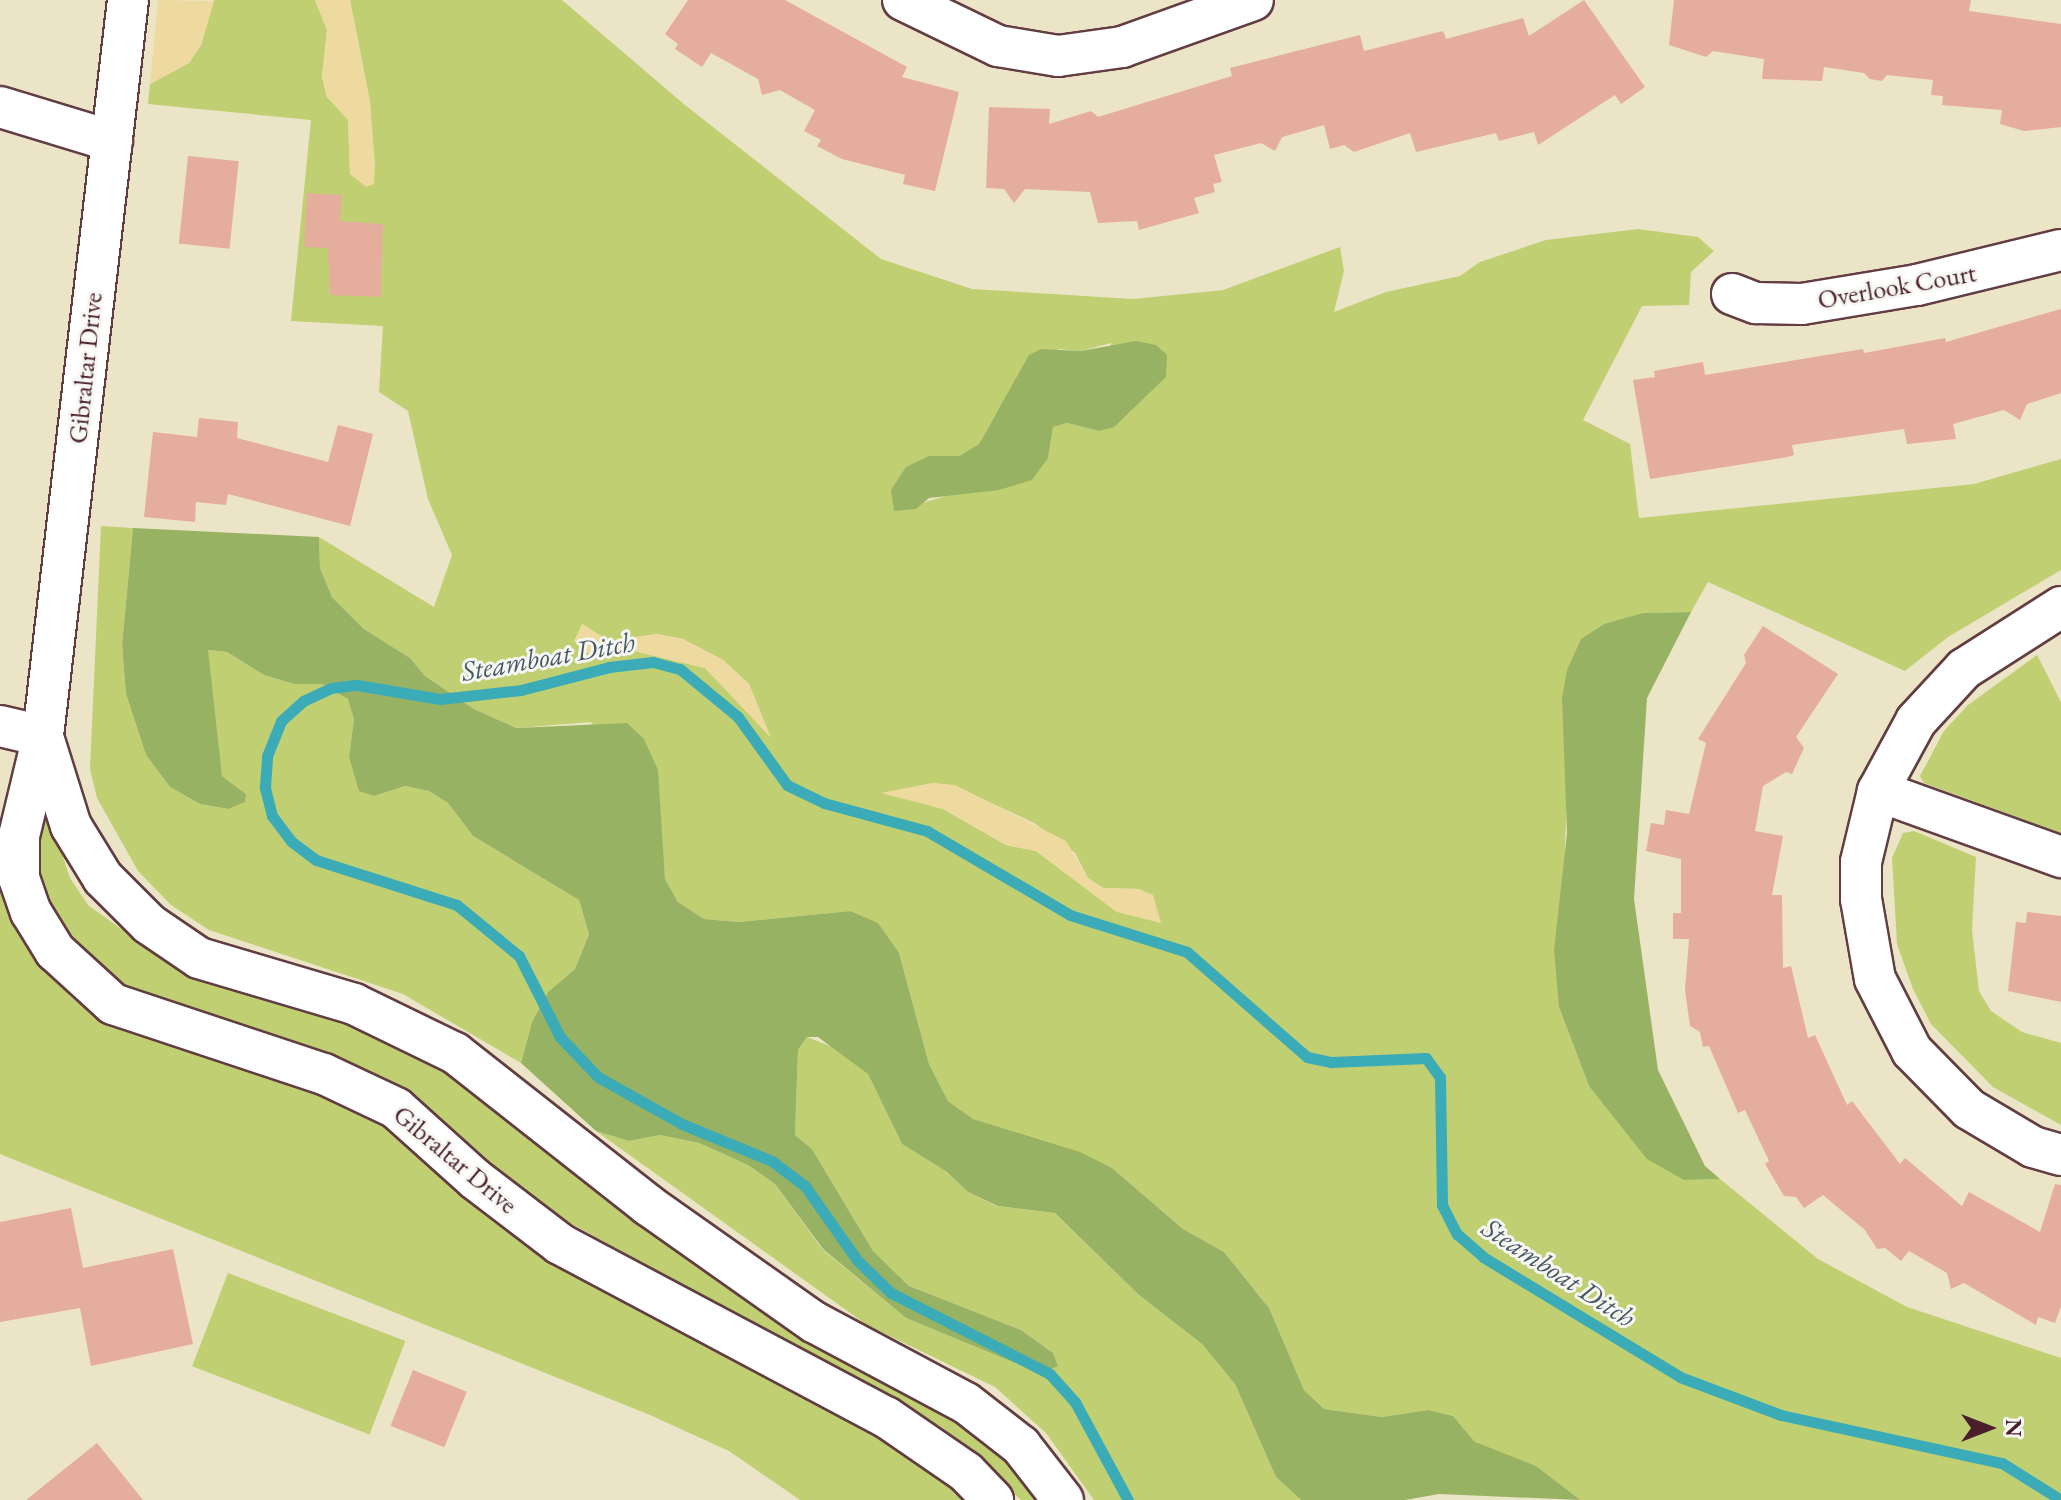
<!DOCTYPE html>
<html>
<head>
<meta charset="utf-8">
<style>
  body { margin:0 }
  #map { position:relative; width:2061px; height:1500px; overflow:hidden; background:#ece4c7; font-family:"EB Garamond",serif }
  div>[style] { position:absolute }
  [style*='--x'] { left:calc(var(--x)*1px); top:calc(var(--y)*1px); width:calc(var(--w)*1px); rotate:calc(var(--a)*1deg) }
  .green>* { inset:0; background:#c0cf72; transform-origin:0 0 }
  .forest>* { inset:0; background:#98b264 }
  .sand>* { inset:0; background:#eeda9e }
  .stream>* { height:11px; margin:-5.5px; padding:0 5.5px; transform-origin:5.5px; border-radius:5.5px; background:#3babb8 }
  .building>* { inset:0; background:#e5ad9c; transform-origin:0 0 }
  .roads { filter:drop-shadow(2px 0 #623d42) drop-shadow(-2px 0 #623d42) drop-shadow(0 2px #623d42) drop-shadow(0 -2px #623d42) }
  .minor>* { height:40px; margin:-20px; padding:0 20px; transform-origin:20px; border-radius:20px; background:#fff }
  span { translate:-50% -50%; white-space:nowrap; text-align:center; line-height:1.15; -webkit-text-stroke:6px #f6f6f2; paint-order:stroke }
  .street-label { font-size:26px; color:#4a1f2b }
  .water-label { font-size:28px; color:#445763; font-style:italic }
  .north { position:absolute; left:1949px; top:1388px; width:80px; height:80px; -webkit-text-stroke:6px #f6f6f2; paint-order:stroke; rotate:90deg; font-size:22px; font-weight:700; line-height:32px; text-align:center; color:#4a1f2b }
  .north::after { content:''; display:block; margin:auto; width:28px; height:36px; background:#4a1f2b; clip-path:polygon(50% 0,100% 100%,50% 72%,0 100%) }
</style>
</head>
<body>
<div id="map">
  <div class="green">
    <div style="clip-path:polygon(evenodd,214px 0,315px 0,327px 30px,322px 77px,327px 97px,348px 119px,350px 174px,374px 184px,370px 102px,350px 0,562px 0,685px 105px,881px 259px,972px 289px,1133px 299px,1223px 290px,1340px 247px,1344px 271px,1334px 312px,1386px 292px,1460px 276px,1480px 262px,1546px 240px,1638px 229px,1698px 237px,1714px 251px,1691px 272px,1689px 305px,1642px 306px,1583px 420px,1630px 444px,1639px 518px,1974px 484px,2061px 459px,2061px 570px,1948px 637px,1905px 671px,1708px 582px,1691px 612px,1642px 613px,1567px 794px,1559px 1007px,1589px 1086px,1684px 1180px,1720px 1179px,1818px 1259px,1907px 1307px,2061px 1358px,2061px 1500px,1580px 1500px,1475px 1442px,1453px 1416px,1428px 1410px,1382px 1417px,1324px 1409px,1304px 1390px,1269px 1308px,1224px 1252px,1183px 1229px,1112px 1168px,973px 1119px,948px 1101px,929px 1064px,899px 953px,850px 911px,739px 922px,704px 919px,678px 902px,665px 879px,660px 831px,591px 722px,516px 728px,474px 709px,425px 676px,410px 658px,364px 629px,332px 597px,320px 568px,319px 537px,434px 607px,452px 555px,428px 499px,408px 411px,379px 392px,383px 326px,291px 321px,311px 120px,148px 104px,150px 84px,189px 63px,201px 45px,214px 0,1111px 343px,1099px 431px,1067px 423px,1053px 427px,1048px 458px,999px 490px,967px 490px,894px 511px,892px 490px,929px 456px,959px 456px,979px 444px,995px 415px,1058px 349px,1081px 351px,1111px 343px,214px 0,582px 624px,609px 641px,657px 634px,683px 639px,723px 660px,749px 684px,770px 736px,705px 668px,626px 649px,590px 655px,582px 624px,214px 0,933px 783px,955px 786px,1034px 823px,1075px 853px,1088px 878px,1103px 888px,1139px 889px,1117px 912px,1036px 851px,1006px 845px,943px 809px,885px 793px,933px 783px)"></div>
    <div style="clip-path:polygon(101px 526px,133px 528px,122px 645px,126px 694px,146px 755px,170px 787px,200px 804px,228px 809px,246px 794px,222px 776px,216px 746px,206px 660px,208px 650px,227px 652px,264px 675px,294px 684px,322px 684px,349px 699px,354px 719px,349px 757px,374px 796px,405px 786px,429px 791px,448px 803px,473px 836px,579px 900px,589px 934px,575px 969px,548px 992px,532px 1022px,521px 1063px,403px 994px,209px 930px,171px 905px,138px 871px,97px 798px,90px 769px)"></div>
    <div style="clip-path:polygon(2037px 655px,2061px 702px,2061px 833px,1924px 783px,1920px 776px,1944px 731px,1968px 705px)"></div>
    <div style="clip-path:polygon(42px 813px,50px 818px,70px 878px,88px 905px,120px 928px,232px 990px,310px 1008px,415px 1052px,943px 1407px,1014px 1464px,1042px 1500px,1021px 1500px,943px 1428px,541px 1207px,399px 1085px,349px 1063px,159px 1002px,116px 982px,64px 935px,44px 895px,35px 858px)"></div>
    <div style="clip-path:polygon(1914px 831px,1976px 857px,1972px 930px,1979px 991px,1991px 1011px,2022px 1032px,2061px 1043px,2061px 1125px,1993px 1087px,1931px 1024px,1913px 989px,1897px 944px,1892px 858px,1903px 833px)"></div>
    <div style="clip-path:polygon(0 866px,12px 911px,31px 952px,72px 998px,109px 1025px,351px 1104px,907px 1449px,969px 1500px,800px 1500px,729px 1451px,650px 1415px,0 1154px)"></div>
    <div style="clip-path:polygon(807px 1037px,843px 1051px,868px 1074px,902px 1144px,947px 1172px,968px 1192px,997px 1206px,1055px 1213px,1139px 1295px,1202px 1344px,1235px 1384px,1276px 1477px,1301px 1500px,1094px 1500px,1046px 1433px,995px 1387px,867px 1325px,596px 1131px,629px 1141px,660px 1135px,699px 1143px,748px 1165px,775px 1184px,822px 1249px,906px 1318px,1015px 1363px,1045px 1372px,1058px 1366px,1053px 1353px,1021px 1330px,909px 1286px,873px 1251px,812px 1149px,795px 1135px,798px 1050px)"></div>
    <div style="left:228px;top:1273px;width:190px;height:100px;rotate:21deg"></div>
  </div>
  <div class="forest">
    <div style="clip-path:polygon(1136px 341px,1156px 345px,1167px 355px,1166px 377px,1114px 427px,1099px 431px,1067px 423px,1053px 427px,1048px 458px,1032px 480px,999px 490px,929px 498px,916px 509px,894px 511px,891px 490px,906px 467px,929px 456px,959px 456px,979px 444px,1029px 355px,1041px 349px,1081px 351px)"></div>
    <div style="clip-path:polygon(133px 528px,319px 537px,320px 568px,332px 597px,364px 629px,410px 658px,425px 676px,474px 709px,516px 728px,627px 723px,644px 739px,658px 770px,665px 879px,678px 902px,704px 919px,739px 922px,850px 911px,878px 923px,899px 953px,929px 1064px,948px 1101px,973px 1119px,1080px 1152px,1112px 1168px,1183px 1229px,1224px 1252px,1269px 1308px,1304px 1390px,1324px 1409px,1382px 1417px,1428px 1410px,1453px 1416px,1475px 1442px,1536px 1466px,1580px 1500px,1439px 1494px,1405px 1500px,1301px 1500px,1276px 1477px,1235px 1384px,1202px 1344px,1139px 1295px,1055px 1213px,998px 1206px,968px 1192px,947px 1172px,902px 1144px,868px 1074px,818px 1037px,807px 1037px,798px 1050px,795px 1135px,812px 1149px,873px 1251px,909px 1286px,1021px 1330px,1053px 1353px,1058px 1366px,1045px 1372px,1015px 1363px,906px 1318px,823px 1249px,775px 1184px,748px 1165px,699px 1143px,660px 1135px,629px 1141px,596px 1131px,521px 1063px,532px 1022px,548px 992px,575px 969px,589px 934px,579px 900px,473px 836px,448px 803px,429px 791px,405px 786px,374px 796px,359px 791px,349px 757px,354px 719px,348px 699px,322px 684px,294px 684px,264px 675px,227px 652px,208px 650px,222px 776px,246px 794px,245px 802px,228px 809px,200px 804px,170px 787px,146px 755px,126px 694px,122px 645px)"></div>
    <div style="clip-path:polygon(1691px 612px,1647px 698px,1634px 899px,1658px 1070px,1705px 1166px,1720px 1179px,1684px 1180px,1647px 1159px,1589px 1086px,1559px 1007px,1554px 950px,1567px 833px,1562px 698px,1567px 670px,1581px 639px,1604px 624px,1643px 613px)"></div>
  </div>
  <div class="sand">
    <div style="clip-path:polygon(158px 0,214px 1px,201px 45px,189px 63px,150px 84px)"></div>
    <div style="clip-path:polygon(315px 0,350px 0,370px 102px,375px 164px,374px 184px,366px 187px,350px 174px,348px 120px,327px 97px,322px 77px,327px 30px)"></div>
    <div style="clip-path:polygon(582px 624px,609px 641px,657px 634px,683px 639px,723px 660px,749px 684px,771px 738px,705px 668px,626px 649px,590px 655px,574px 641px)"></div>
    <div style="clip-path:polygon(933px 783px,955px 785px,1066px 841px,1088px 878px,1102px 888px,1139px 889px,1153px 895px,1161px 923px,1117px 912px,1036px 851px,1006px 845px,943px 809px,881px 793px)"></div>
  </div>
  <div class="stream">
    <div style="--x:1128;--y:1500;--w:111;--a:-118.4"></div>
    <div style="--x:1075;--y:1402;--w:38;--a:-132"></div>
    <div style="--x:1050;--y:1374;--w:178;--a:-153"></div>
    <div style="--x:891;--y:1293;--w:47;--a:-135.9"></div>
    <div style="--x:857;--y:1260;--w:90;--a:-125.1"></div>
    <div style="--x:805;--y:1186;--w:41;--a:-142.9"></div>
    <div style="--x:772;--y:1161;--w:97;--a:-157.7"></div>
    <div style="--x:682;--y:1124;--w:96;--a:-150.8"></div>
    <div style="--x:598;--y:1077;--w:55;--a:-133.5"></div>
    <div style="--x:560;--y:1037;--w:91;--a:-116.8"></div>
    <div style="--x:519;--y:956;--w:80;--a:-140.6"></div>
    <div style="--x:457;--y:905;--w:148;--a:-162.3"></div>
    <div style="--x:316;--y:860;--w:31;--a:-143"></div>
    <div style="--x:291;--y:841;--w:31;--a:-127"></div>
    <div style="--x:272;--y:816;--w:30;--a:-104"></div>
    <div style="--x:265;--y:787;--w:31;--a:-86"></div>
    <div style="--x:267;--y:756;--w:38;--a:-68"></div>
    <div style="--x:281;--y:721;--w:30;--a:-42"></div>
    <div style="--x:303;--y:701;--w:31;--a:-25"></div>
    <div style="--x:331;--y:688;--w:26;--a:-7"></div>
    <div style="--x:357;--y:685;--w:84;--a:9.6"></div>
    <div style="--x:440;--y:699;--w:81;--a:-6.3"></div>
    <div style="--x:521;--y:690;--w:91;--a:-14.6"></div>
    <div style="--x:609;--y:667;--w:44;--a:-6.5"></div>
    <div style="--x:653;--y:662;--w:28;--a:15"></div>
    <div style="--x:680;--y:669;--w:75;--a:39.6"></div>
    <div style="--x:738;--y:717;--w:84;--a:54.2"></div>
    <div style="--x:787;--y:785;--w:41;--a:25.9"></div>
    <div style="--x:824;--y:803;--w:107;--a:15.2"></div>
    <div style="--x:927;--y:831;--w:166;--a:30.4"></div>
    <div style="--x:1070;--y:915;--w:123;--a:17.5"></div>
    <div style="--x:1187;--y:952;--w:159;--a:41.2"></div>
    <div style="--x:1307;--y:1057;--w:25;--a:12"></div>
    <div style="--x:1331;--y:1062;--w:95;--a:-2.4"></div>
    <div style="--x:1426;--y:1058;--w:24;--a:54"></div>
    <div style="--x:1440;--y:1077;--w:128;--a:89.1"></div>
    <div style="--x:1442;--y:1205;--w:33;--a:63"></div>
    <div style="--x:1457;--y:1234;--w:35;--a:41"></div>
    <div style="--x:1483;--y:1257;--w:231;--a:31.3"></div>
    <div style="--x:1680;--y:1377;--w:108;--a:20.6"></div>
    <div style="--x:1781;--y:1415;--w:226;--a:12.3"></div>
    <div style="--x:2002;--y:1463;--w:70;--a:32.1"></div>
  </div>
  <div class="building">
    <div style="clip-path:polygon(688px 0,785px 0,907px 67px,902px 77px,959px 92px,935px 191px,903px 184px,905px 175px,842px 159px,817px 146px,821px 140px,804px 131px,815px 110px,780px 90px,762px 95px,758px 79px,711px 53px,702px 67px,675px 49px,678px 44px,665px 34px)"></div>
    <div style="clip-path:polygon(1584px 0,1645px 87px,1621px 104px,1615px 95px,1538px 145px,1534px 132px,1499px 141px,1496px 133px,1416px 152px,1410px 133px,1354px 152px,1344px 145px,1330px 149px,1324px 125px,1282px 137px,1275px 151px,1261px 143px,1214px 155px,1222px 182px,1213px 184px,1215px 192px,1194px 198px,1199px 213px,1139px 230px,1137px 221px,1098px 223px,1090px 192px,1025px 189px,1014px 203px,1004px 189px,986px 188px,989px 107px,1050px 109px,1049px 124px,1091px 111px,1098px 117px,1232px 76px,1230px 68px,1360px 35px,1364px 51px,1443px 31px,1446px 39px,1523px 18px,1529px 36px)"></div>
    <div style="clip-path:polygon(1674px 0,1971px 0,1969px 11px,2061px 24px,2061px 127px,2024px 131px,2000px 124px,2002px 110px,1942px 105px,1943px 96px,1931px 95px,1933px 80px,1887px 75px,1882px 81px,1870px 79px,1864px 73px,1824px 67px,1822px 81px,1762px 79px,1764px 59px,1713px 51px,1706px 57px,1669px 45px)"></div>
    <div style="left:188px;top:156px;width:51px;height:88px;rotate:6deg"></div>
    <div style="clip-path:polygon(307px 193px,342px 195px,340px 221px,383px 224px,381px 297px,330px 295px,328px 248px,304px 247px)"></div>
    <div style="clip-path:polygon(2061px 309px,2061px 393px,2027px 404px,2020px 420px,2004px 410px,1953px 424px,1956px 439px,1907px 444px,1904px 429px,1792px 445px,1794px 455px,1788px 457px,1650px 479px,1633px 380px,1655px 377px,1654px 371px,1703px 362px,1705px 375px,1863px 349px,1864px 353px,1945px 338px,1946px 342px)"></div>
    <div style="clip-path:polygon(199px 418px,238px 422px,237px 438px,328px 462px,338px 425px,373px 434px,350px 526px,228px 494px,226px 505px,196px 502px,195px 522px,144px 517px,153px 432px,197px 437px)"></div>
    <div style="clip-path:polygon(1763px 626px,1838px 674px,1796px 737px,1804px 748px,1792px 774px,1786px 772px,1763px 786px,1755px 831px,1783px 836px,1772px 895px,1782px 895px,1783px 968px,1791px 966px,1808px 1038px,1815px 1035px,1847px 1105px,1852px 1101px,1900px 1164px,1905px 1158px,1962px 1206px,1969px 1192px,2040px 1232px,2055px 1184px,2061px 1185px,2061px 1306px,2055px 1323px,2038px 1317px,2036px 1325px,1964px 1283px,1951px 1289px,1947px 1273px,1909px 1251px,1901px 1261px,1885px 1248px,1877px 1249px,1865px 1230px,1823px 1195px,1804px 1208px,1796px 1197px,1784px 1196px,1765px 1164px,1769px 1161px,1745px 1110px,1738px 1113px,1709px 1046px,1703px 1047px,1700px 1032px,1690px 1026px,1685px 990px,1689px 939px,1673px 939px,1673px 913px,1681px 913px,1681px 859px,1646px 851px,1651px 823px,1664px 825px,1666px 810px,1689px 814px,1706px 743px,1698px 739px,1746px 663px,1744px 655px)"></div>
    <div style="clip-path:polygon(2027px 912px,2061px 916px,2061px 1002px,2008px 991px,2016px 922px,2026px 923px)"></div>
    <div style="clip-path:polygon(71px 1208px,83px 1268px,173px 1249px,193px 1344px,91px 1366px,80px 1308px,0 1322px,0 1222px)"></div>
    <div style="left:413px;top:1370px;width:58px;height:60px;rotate:22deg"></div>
    <div style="clip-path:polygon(97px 1443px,143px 1500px,26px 1500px)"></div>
  </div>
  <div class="roads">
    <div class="minor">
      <div style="--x:128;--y:0;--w:741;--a:96.59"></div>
      <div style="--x:43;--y:736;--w:103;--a:103.5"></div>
      <div style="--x:19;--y:836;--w:42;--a:90"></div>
      <div style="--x:19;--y:878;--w:36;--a:71"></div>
      <div style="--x:31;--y:912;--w:46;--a:58.4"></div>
      <div style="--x:55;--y:951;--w:79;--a:42.4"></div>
      <div style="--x:113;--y:1004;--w:222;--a:18.4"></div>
      <div style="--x:324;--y:1074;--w:80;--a:25.3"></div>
      <div style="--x:396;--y:1108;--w:106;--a:41.9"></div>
      <div style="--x:475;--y:1179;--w:107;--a:37.4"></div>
      <div style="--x:560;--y:1244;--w:369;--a:28"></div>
      <div style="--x:886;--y:1417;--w:97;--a:34.5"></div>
      <div style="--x:966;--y:1472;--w:39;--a:46"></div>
      <div style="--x:903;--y:0;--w:106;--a:25.8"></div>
      <div style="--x:998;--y:46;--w:61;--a:9.5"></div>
      <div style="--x:1058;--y:56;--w:65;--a:-8"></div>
      <div style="--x:1122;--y:47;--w:139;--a:-19.7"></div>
      <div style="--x:0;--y:107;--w:117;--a:16.9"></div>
      <div style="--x:1732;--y:294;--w:26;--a:21"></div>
      <div style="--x:1756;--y:303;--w:46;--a:1.2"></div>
      <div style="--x:1802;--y:304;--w:117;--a:-9.4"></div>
      <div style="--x:1917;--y:285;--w:148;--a:-13.7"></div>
      <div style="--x:2061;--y:607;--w:115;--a:147.4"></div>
      <div style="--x:1964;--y:669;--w:71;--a:132.7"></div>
      <div style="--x:1916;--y:721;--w:80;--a:118.5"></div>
      <div style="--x:1878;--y:791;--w:73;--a:103.5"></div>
      <div style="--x:1861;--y:862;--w:37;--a:90"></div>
      <div style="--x:1861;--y:899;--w:81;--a:80.1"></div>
      <div style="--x:1875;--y:979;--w:81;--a:62.8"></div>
      <div style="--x:1912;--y:1051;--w:81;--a:45.5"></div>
      <div style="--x:1969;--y:1109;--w:74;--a:30.7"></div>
      <div style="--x:2033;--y:1147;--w:29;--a:16"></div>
      <div style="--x:0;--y:726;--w:44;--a:13.1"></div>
      <div style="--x:44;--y:740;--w:90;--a:72.6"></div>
      <div style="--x:71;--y:826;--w:61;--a:58.4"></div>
      <div style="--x:103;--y:878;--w:65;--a:45"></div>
      <div style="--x:149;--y:924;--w:60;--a:34.2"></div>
      <div style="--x:199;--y:958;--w:162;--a:16.5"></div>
      <div style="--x:354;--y:1004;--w:112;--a:25.9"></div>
      <div style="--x:455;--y:1053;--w:246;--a:38.2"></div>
      <div style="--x:648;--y:1205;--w:203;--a:35.2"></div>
      <div style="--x:814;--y:1322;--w:172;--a:28.1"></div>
      <div style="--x:966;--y:1403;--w:70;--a:38"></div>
      <div style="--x:1021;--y:1446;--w:68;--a:52.1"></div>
      <div style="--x:1878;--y:791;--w:195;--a:19.8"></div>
    </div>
  </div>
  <div class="street-label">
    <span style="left:1897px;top:287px;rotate:-10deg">Overlook Court</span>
    <span style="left:86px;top:368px;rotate:-84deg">Gibraltar Drive</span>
    <span style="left:455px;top:1160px;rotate:40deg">Gibraltar Drive</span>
  </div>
  <div class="water-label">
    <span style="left:548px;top:656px;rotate:-10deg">Steamboat Ditch</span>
    <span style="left:1559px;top:1272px;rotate:33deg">Steamboat Ditch</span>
  </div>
  <div class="north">N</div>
</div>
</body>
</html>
